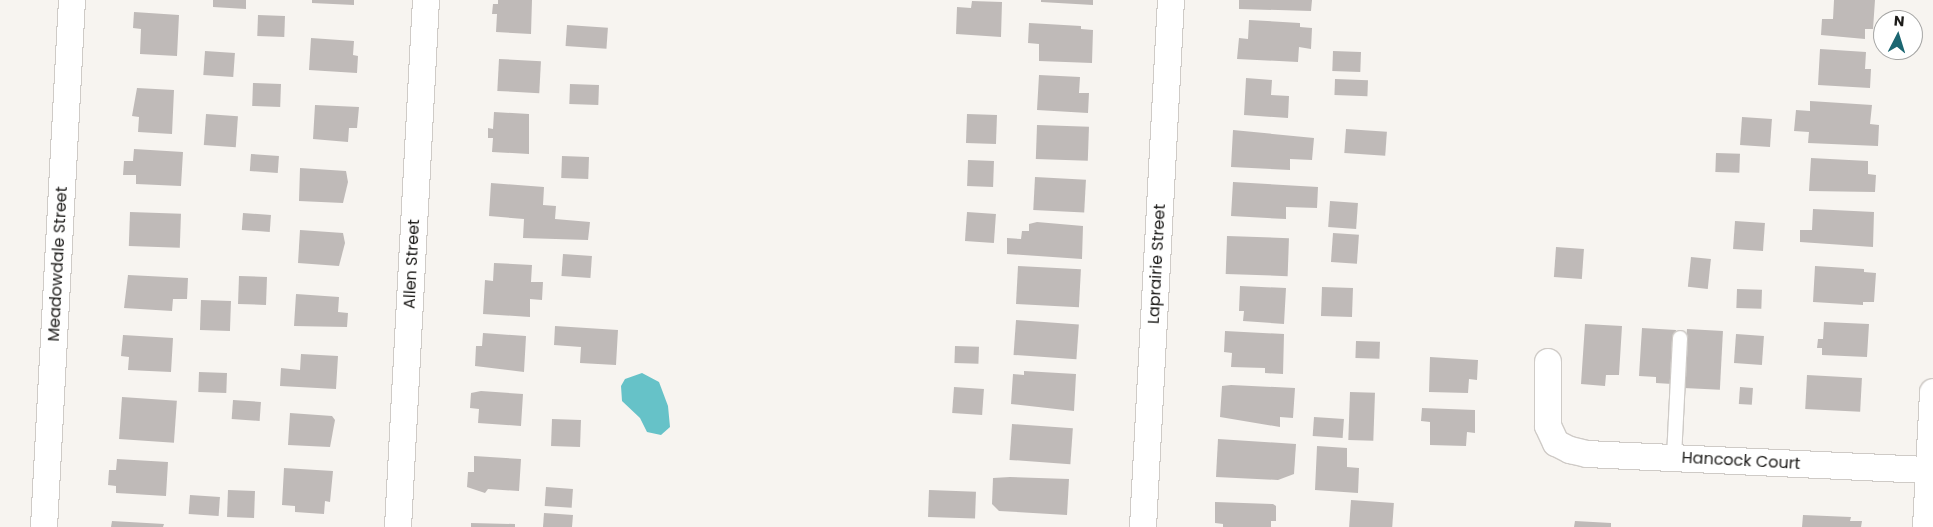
<!DOCTYPE html>
<html>
<head>
<meta charset="utf-8">
<style>
  body { margin:0 }
  #map { position:relative; width:1933px; height:527px; overflow:hidden; background:#f7f4f0; font-family:Poppins,sans-serif }
  div>[style] { position:absolute }
  [style*='--x'] { left:calc(var(--x)*1px); top:calc(var(--y)*1px); width:calc(var(--w)*1px); rotate:calc(var(--a)*1deg) }
  .water>* { inset:0; background:#66c2c8 }
  .building>* { inset:0; background:#bfbab8; transform-origin:0 0 }
  .roads { filter:drop-shadow(1px 0 #cfcbc7) drop-shadow(-1px 0 #cfcbc7) drop-shadow(0 1px #cfcbc7) drop-shadow(0 -1px #cfcbc7) }
  .lane>* { height:14px; margin:-7px; padding:0 7px; transform-origin:7px; border-radius:7px; background:#fff }
  .street>* { height:26px; margin:-13px; padding:0 13px; transform-origin:13px; border-radius:13px; background:#fff }
  span { translate:-50% -50%; white-space:nowrap; text-align:center; line-height:1.15; -webkit-text-stroke:4px #fff; paint-order:stroke }
  .street-label { font-size:16px; color:#1c1b19 }
  .north { position:absolute; left:1873px; top:10px; width:50px; height:50px; box-sizing:border-box; background:#fff; border:1px solid #a4a4a3; border-radius:50%; rotate:5deg; font-size:14px; font-weight:700; line-height:20px; text-align:center; color:#1c1b19 }
  .north::after { content:''; display:block; margin:auto; width:18px; height:22px; background:#1b6671; clip-path:polygon(50% 0,100% 100%,50% 72%,0 100%) }
</style>
</head>
<body>
<div id="map">
  <div class="water">
    <div style="clip-path:polygon(642px 373px,659px 382px,668px 406px,670px 427px,661px 435px,647px 432px,640px 418px,622px 401px,621px 386px,625px 379px)"></div>
  </div>
  <div class="building">
    <div style="clip-path:polygon(213px 0,246px 0,246px 9px,213px 7px)"></div>
    <div style="clip-path:polygon(312px 0,354px 0,354px 5px,312px 3px)"></div>
    <div style="clip-path:polygon(498px 0,532px 0,531px 34px,496px 32px,497px 14px,492px 14px,493px 4px,498px 4px)"></div>
    <div style="clip-path:polygon(1041px 0,1093px 0,1093px 5px,1041px 2px)"></div>
    <div style="clip-path:polygon(1239px 0,1312px 0,1311px 11px,1239px 9px)"></div>
    <div style="clip-path:polygon(1834px 0,1875px 0,1873px 29px,1865px 29px,1865px 39px,1821px 35px,1822px 19px,1833px 19px)"></div>
    <div style="clip-path:polygon(972px 1px,1002px 2px,1001px 37px,956px 34px,957px 7px,971px 8px)"></div>
    <div style="clip-path:polygon(134px 12px,179px 15px,177px 56px,140px 54px,141px 29px,133px 28px)"></div>
    <div style="left:258px;top:15px;width:27px;height:21px;rotate:2deg"></div>
    <div style="clip-path:polygon(1249px 20px,1300px 23px,1300px 27px,1312px 28px,1311px 49px,1299px 47px,1298px 62px,1237px 59px,1239px 38px,1248px 39px)"></div>
    <div style="clip-path:polygon(1029px 23px,1081px 26px,1081px 29px,1093px 30px,1092px 63px,1039px 61px,1039px 44px,1028px 43px)"></div>
    <div style="left:567px;top:25px;width:41px;height:21px;rotate:4deg"></div>
    <div style="clip-path:polygon(311px 38px,354px 41px,353px 55px,358px 56px,357px 73px,309px 70px)"></div>
    <div style="clip-path:polygon(1820px 49px,1866px 52px,1865px 69px,1871px 69px,1870px 88px,1818px 85px)"></div>
    <div style="left:205px;top:51px;width:30px;height:24px;rotate:4deg"></div>
    <div style="left:1333px;top:51px;width:28px;height:20px;rotate:2deg"></div>
    <div style="left:499px;top:59px;width:42px;height:32px;rotate:3deg"></div>
    <div style="clip-path:polygon(1039px 75px,1080px 77px,1079px 93px,1089px 93px,1088px 113px,1037px 110px)"></div>
    <div style="clip-path:polygon(1246px 78px,1272px 80px,1271px 95px,1289px 96px,1288px 118px,1244px 115px)"></div>
    <div style="left:1335px;top:79px;width:33px;height:16px;rotate:2deg"></div>
    <div style="left:253px;top:83px;width:28px;height:23px;rotate:2deg"></div>
    <div style="left:570px;top:84px;width:29px;height:20px;rotate:2deg"></div>
    <div style="clip-path:polygon(137px 88px,174px 90px,172px 134px,138px 132px,139px 117px,132px 116px)"></div>
    <div style="clip-path:polygon(1810px 101px,1872px 105px,1870px 124px,1879px 125px,1878px 146px,1808px 143px,1809px 132px,1794px 131px,1796px 110px,1810px 111px)"></div>
    <div style="clip-path:polygon(315px 105px,359px 107px,357px 128px,349px 128px,348px 142px,313px 139px)"></div>
    <div style="clip-path:polygon(494px 112px,529px 114px,529px 154px,492px 152px,493px 138px,488px 138px,488px 128px,493px 129px)"></div>
    <div style="left:206px;top:114px;width:32px;height:31px;rotate:4deg"></div>
    <div style="left:967px;top:114px;width:30px;height:29px;rotate:2deg"></div>
    <div style="left:1742px;top:117px;width:30px;height:28px;rotate:4deg"></div>
    <div style="left:1037px;top:125px;width:52px;height:34px;rotate:2deg"></div>
    <div style="left:1346px;top:129px;width:41px;height:24px;rotate:4deg"></div>
    <div style="clip-path:polygon(1233px 130px,1314px 138px,1312px 160px,1290px 159px,1290px 170px,1231px 167px)"></div>
    <div style="clip-path:polygon(134px 149px,183px 152px,181px 186px,136px 184px,136px 175px,123px 175px,124px 161px,133px 161px)"></div>
    <div style="left:1716px;top:153px;width:24px;height:19px;rotate:2deg"></div>
    <div style="left:251px;top:154px;width:28px;height:17px;rotate:4deg"></div>
    <div style="left:562px;top:156px;width:27px;height:22px;rotate:2deg"></div>
    <div style="clip-path:polygon(1811px 158px,1868px 161px,1868px 174px,1876px 175px,1875px 192px,1809px 191px)"></div>
    <div style="left:968px;top:160px;width:26px;height:26px;rotate:2deg"></div>
    <div style="clip-path:polygon(300px 168px,346px 171px,348px 182px,343px 203px,299px 201px)"></div>
    <div style="left:1035px;top:177px;width:51px;height:33px;rotate:3deg"></div>
    <div style="clip-path:polygon(1233px 182px,1318px 187px,1317px 208px,1286px 207px,1286px 219px,1231px 216px)"></div>
    <div style="clip-path:polygon(491px 183px,544px 187px,543px 205px,556px 206px,555px 219px,590px 222px,588px 240px,523px 238px,524px 219px,489px 216px)"></div>
    <div style="left:1330px;top:201px;width:28px;height:26px;rotate:4deg"></div>
    <div style="clip-path:polygon(1813px 209px,1874px 212px,1873px 247px,1800px 242px,1800px 230px,1812px 230px)"></div>
    <div style="left:130px;top:212px;width:51px;height:34px;rotate:2deg"></div>
    <div style="left:967px;top:212px;width:29px;height:29px;rotate:4deg"></div>
    <div style="left:243px;top:213px;width:28px;height:17px;rotate:4deg"></div>
    <div style="left:1735px;top:221px;width:30px;height:28px;rotate:4deg"></div>
    <div style="clip-path:polygon(1037px 222px,1083px 226px,1082px 259px,1007px 254px,1007px 238px,1021px 239px,1022px 231px,1029px 231px,1029px 224px)"></div>
    <div style="clip-path:polygon(300px 230px,343px 233px,345px 243px,339px 266px,298px 263px)"></div>
    <div style="left:1333px;top:233px;width:26px;height:29px;rotate:4deg"></div>
    <div style="left:1227px;top:236px;width:62px;height:38px;rotate:2deg"></div>
    <div style="left:1556px;top:247px;width:28px;height:30px;rotate:4deg"></div>
    <div style="left:563px;top:254px;width:29px;height:22px;rotate:4deg"></div>
    <div style="left:1691px;top:257px;width:20px;height:30px;rotate:6deg"></div>
    <div style="clip-path:polygon(494px 263px,532px 265px,531px 282px,543px 282px,542px 300px,530px 299px,530px 317px,483px 314px,485px 280px,493px 281px)"></div>
    <div style="left:1018px;top:266px;width:63px;height:38px;rotate:3deg"></div>
    <div style="clip-path:polygon(1815px 266px,1864px 269px,1864px 272px,1876px 273px,1874px 302px,1863px 302px,1863px 305px,1813px 302px)"></div>
    <div style="clip-path:polygon(128px 275px,188px 278px,187px 299px,173px 299px,172px 311px,124px 308px)"></div>
    <div style="left:239px;top:276px;width:28px;height:28px;rotate:2deg"></div>
    <div style="clip-path:polygon(1240px 286px,1286px 288px,1284px 324px,1243px 321px,1244px 311px,1239px 311px)"></div>
    <div style="left:1322px;top:287px;width:31px;height:29px;rotate:2deg"></div>
    <div style="left:1737px;top:289px;width:25px;height:19px;rotate:2deg"></div>
    <div style="clip-path:polygon(296px 294px,339px 297px,338px 312px,348px 313px,347px 327px,294px 326px)"></div>
    <div style="left:201px;top:300px;width:30px;height:30px;rotate:2deg"></div>
    <div style="left:1016px;top:320px;width:63px;height:35px;rotate:4deg"></div>
    <div style="clip-path:polygon(1824px 322px,1869px 324px,1867px 357px,1822px 355px,1822px 348px,1817px 348px,1818px 339px,1823px 339px)"></div>
    <div style="clip-path:polygon(1585px 324px,1622px 326px,1619px 375px,1606px 375px,1605px 386px,1581px 384px)"></div>
    <div style="clip-path:polygon(555px 326px,618px 330px,616px 365px,580px 363px,581px 347px,554px 345px)"></div>
    <div style="clip-path:polygon(1642px 328px,1676px 330px,1672px 384px,1656px 383px,1656px 377px,1639px 376px)"></div>
    <div style="left:1687px;top:329px;width:36px;height:59px;rotate:3deg"></div>
    <div style="clip-path:polygon(1225px 331px,1284px 334px,1283px 374px,1265px 373px,1265px 368px,1231px 367px,1232px 353px,1224px 352px)"></div>
    <div style="clip-path:polygon(483px 333px,526px 336px,524px 372px,475px 366px,476px 346px,482px 346px)"></div>
    <div style="left:1736px;top:334px;width:28px;height:29px;rotate:4deg"></div>
    <div style="clip-path:polygon(123px 335px,173px 338px,171px 372px,128px 370px,129px 357px,121px 356px)"></div>
    <div style="left:1356px;top:341px;width:24px;height:17px;rotate:2deg"></div>
    <div style="left:955px;top:346px;width:24px;height:17px;rotate:2deg"></div>
    <div style="clip-path:polygon(301px 354px,338px 356px,336px 389px,280px 386px,281px 368px,300px 370px)"></div>
    <div style="clip-path:polygon(1430px 357px,1478px 360px,1477px 380px,1469px 379px,1468px 393px,1429px 392px)"></div>
    <div style="clip-path:polygon(1024px 371px,1076px 374px,1074px 411px,1011px 404px,1013px 374px,1024px 375px)"></div>
    <div style="left:199px;top:372px;width:28px;height:20px;rotate:2deg"></div>
    <div style="left:1807px;top:375px;width:55px;height:34px;rotate:3deg"></div>
    <div style="clip-path:polygon(1231px 385px,1295px 388px,1293px 418px,1280px 417px,1280px 427px,1220px 417px,1222px 386px)"></div>
    <div style="left:954px;top:387px;width:30px;height:26px;rotate:4deg"></div>
    <div style="left:1740px;top:387px;width:13px;height:17px;rotate:4deg"></div>
    <div style="clip-path:polygon(481px 391px,523px 394px,521px 426px,478px 423px,479px 409px,470px 408px,471px 393px)"></div>
    <div style="left:1350px;top:392px;width:25px;height:48px;rotate:2deg"></div>
    <div style="left:122px;top:397px;width:55px;height:42px;rotate:4deg"></div>
    <div style="left:233px;top:400px;width:28px;height:19px;rotate:4deg"></div>
    <div style="clip-path:polygon(1422px 408px,1475px 410px,1475px 433px,1467px 432px,1466px 446px,1430px 445px,1430px 422px,1421px 421px)"></div>
    <div style="clip-path:polygon(290px 413px,332px 416px,335px 420px,330px 447px,288px 445px)"></div>
    <div style="left:1314px;top:417px;width:30px;height:19px;rotate:4deg"></div>
    <div style="left:552px;top:419px;width:29px;height:27px;rotate:2deg"></div>
    <div style="left:1012px;top:424px;width:61px;height:36px;rotate:4deg"></div>
    <div style="clip-path:polygon(1218px 439px,1296px 444px,1294px 474px,1278px 480px,1216px 477px)"></div>
    <div style="clip-path:polygon(1317px 446px,1347px 448px,1347px 467px,1359px 468px,1358px 493px,1315px 490px)"></div>
    <div style="clip-path:polygon(474px 456px,521px 459px,519px 491px,488px 489px,485px 493px,467px 487px,468px 472px,474px 472px)"></div>
    <div style="clip-path:polygon(117px 459px,168px 462px,166px 496px,116px 493px,116px 486px,108px 485px,109px 470px,116px 470px)"></div>
    <div style="clip-path:polygon(284px 468px,333px 471px,330px 502px,325px 501px,324px 514px,295px 512px,295px 506px,282px 505px)"></div>
    <div style="clip-path:polygon(1010px 477px,1069px 479px,1067px 515px,999px 511px,992px 504px,993px 478px)"></div>
    <div style="left:546px;top:487px;width:27px;height:19px;rotate:4deg"></div>
    <div style="left:228px;top:490px;width:27px;height:27px;rotate:2deg"></div>
    <div style="left:929px;top:490px;width:47px;height:27px;rotate:2deg"></div>
    <div style="left:190px;top:495px;width:30px;height:19px;rotate:4deg"></div>
    <div style="left:1351px;top:500px;width:43px;height:27px;rotate:4deg"></div>
    <div style="clip-path:polygon(1215px 502px,1273px 504px,1276px 506px,1276px 521px,1271px 521px,1271px 527px,1223px 527px,1223px 524px,1215px 523px)"></div>
    <div style="clip-path:polygon(544px 513px,573px 515px,572px 527px,543px 527px)"></div>
    <div style="clip-path:polygon(1803px 515px,1851px 517px,1850px 521px,1862px 521px,1861px 527px,1802px 527px)"></div>
    <div style="clip-path:polygon(112px 521px,164px 524px,163px 527px,111px 527px)"></div>
    <div style="clip-path:polygon(1575px 521px,1611px 523px,1611px 527px,1574px 527px)"></div>
    <div style="clip-path:polygon(471px 523px,515px 524px,515px 527px,471px 527px)"></div>
  </div>
  <div class="roads">
    <div class="lane">
      <div style="--x:1674;--y:457;--w:119;--a:-87.1"></div>
    </div>
    <div class="street">
      <div style="--x:1548;--y:362;--w:64;--a:90"></div>
      <div style="--x:1548;--y:426;--w:19;--a:65"></div>
      <div style="--x:1556;--y:443;--w:16;--a:27"></div>
      <div style="--x:1570;--y:450;--w:17;--a:13"></div>
      <div style="--x:1587;--y:454;--w:341;--a:2.7"></div>
      <div style="--x:44;--y:527;--w:528;--a:-86.96"></div>
      <div style="--x:398;--y:527;--w:528;--a:-86.96"></div>
      <div style="--x:1143;--y:527;--w:528;--a:-86.96"></div>
      <div style="--x:1926;--y:527;--w:135;--a:-87"></div>
    </div>
  </div>
  <div class="street-label">
    <span style="left:58px;top:264px;rotate:-87deg">Meadowdale Street</span>
    <span style="left:412px;top:264px;rotate:-87deg">Allen Street</span>
    <span style="left:1157px;top:264px;rotate:-87deg">Laprairie Street</span>
    <span style="left:1741px;top:461px;rotate:3deg">Hancock Court</span>
  </div>
  <div class="north">N</div>
</div>
</body>
</html>
